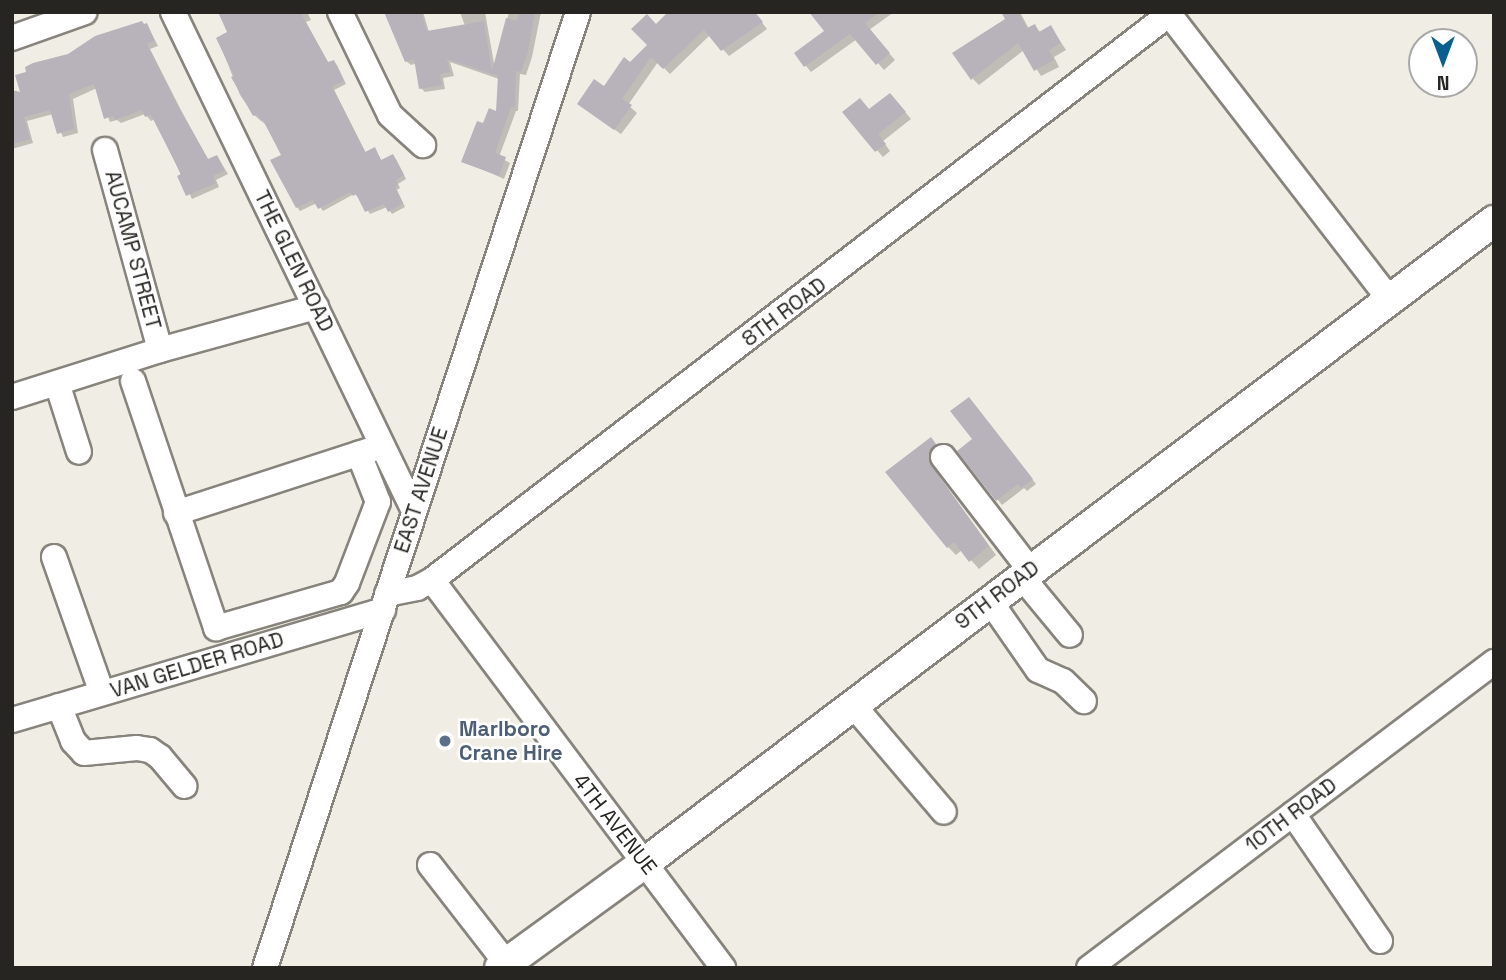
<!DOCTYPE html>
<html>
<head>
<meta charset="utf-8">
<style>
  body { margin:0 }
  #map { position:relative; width:1506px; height:980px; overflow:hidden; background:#f0ede5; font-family:"Space Grotesk",sans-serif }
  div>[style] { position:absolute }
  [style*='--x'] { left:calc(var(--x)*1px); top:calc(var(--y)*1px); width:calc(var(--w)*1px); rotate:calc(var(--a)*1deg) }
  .shadow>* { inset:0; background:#0003 }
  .building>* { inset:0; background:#b8b3ba }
  .roads { filter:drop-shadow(2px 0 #86847c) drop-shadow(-2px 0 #86847c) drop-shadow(0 2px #86847c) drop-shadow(0 -2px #86847c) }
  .minor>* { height:24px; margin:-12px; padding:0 12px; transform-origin:12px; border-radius:12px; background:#fff }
  .major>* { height:30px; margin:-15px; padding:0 15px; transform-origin:15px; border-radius:15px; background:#fff }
  .dots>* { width:19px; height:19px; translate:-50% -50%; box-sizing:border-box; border:4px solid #fff; border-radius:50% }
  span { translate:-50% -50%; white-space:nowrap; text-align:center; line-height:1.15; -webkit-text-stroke:5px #fff; paint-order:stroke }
  .street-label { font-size:21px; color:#262522 }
  .service-label { font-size:21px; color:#4e5e75; font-weight:700 }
  .left { translate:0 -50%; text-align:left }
  .frame { position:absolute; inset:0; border:14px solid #262522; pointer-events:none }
  .north { position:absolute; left:1408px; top:28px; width:70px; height:70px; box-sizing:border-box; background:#fff; border:2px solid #a8a8a7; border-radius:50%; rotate:180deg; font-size:19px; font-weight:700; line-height:28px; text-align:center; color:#262522 }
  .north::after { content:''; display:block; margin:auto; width:24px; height:32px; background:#0a5f90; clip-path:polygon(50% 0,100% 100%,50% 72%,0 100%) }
</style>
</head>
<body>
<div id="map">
  <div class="shadow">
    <div style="clip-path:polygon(220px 12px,307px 12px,311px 20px,306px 22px,329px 64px,334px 62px,337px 65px,346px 84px,334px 90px,366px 153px,375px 150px,382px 161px,392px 156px,396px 159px,406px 179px,398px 184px,400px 188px,397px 190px,405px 207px,392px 214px,387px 207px,370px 214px,359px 197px,354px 194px,323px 211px,317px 203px,300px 211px,297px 207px,283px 156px,265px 124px,254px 115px,240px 95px,218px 39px,229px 33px)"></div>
    <div style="clip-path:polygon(386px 12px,423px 12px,429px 32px,465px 26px,460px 12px,485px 12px,495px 69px,509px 12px,541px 12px,532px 57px,526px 75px,520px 74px,518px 111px,516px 111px,499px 157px,510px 163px,504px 179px,464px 161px,484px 125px,497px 113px,499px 79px,450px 62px,454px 76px,443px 78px,445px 89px,425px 92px,421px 88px,417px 63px,411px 65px,406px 61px)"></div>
    <div style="clip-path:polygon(754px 12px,767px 29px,729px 56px,710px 35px,670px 74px,658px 62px,628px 105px,637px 113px,621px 134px,585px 109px,649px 45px,656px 26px)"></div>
    <div style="clip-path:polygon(817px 12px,894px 12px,869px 30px,895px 60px,884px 70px,857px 39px,811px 72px,796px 54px,826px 32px)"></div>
    <div style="clip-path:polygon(1003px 12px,1020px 12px,1029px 29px,1035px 26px,1041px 33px,1051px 27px,1066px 50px,1054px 57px,1059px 67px,1041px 76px,1024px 50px,979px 85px,973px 79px,1007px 19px)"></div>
    <div style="clip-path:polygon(147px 25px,158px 46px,150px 49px,182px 112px,209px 161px,217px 157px,228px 174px,216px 180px,219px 187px,192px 199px,155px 119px,151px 121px,145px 114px,121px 123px,117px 120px,110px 122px,97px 88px,73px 99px,78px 133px,63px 137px,53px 114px,27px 121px,33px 143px,12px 149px,12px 96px,22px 93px,68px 55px)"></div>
    <div style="clip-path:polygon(896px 101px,911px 119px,883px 141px,890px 151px,883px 157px,845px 113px,870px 111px)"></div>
    <div style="clip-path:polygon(973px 404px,1036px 484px,1027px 491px,1024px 488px,1002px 505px,959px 451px,974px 440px)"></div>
    <div style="clip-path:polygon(931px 440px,939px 448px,939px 476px,996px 555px,979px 569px,962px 550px,956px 555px,948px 547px,888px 472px)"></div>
  </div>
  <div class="building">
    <div style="clip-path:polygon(218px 12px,300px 12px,328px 62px,334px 60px,344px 81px,332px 86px,365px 152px,375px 147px,381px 160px,393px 154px,404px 175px,396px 180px,398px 185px,395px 187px,403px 203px,388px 212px,384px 204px,365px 212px,356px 194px,353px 196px,350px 192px,318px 209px,313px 200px,296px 208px,270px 160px,281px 155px,263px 120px,261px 121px,257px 114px,253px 116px,231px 77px,234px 76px,216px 38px,227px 32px)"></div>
    <div style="clip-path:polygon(384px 12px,421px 12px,427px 31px,484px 21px,492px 71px,506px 18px,517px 21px,519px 12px,535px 12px,528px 52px,521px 72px,516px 71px,515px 107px,511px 107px,495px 153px,506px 157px,499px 176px,461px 162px,477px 121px,483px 123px,489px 108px,496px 111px,498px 76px,447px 59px,450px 72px,440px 74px,442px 85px,419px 89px,414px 59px,405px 62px)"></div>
    <div style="clip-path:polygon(668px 12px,755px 12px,763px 22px,721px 51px,704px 30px,663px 69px,651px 57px,622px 99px,632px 105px,614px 130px,577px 104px,594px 79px,604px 86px,624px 57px,630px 62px,647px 45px,631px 29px,647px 14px,656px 24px)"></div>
    <div style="clip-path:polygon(809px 12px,880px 12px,865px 23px,890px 53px,876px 65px,850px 34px,804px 67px,794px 53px,824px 31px)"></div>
    <div style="clip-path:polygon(1001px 12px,1018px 12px,1027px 28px,1035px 24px,1039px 32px,1051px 25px,1061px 43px,1049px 50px,1054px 60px,1034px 71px,1018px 43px,971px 80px,952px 53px,1005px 19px)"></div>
    <div style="clip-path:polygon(142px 21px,144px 24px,147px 23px,155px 41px,147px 44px,178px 106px,208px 159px,217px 155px,225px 170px,213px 176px,216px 183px,186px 196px,177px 176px,181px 174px,151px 115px,145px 117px,142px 110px,115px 120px,113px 116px,104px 119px,94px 84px,69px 94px,74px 129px,57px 134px,50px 110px,24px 117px,30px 139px,12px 144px,12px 90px,20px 92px,15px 75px,26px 72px,25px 67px,33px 63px,68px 54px,95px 36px)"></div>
    <div style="clip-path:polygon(890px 93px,906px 112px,878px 134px,886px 144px,875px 152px,842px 112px,860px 98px,869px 109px)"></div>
    <div style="clip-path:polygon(969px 397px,1033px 479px,1021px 488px,1018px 484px,996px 501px,957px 451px,972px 439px,950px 411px)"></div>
    <div style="clip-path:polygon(931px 437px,936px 444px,929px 452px,931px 465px,989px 546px,969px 562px,954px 542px,947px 548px,885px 472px)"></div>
  </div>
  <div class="roads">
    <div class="minor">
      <div style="--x:173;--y:12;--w:554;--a:64.22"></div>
      <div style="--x:340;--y:12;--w:114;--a:64.1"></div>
      <div style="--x:390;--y:115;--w:45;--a:42.3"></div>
      <div style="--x:1169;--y:14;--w:360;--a:52.3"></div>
      <div style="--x:12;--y:38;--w:77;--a:-19.6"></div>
      <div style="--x:105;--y:150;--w:207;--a:74.6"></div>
      <div style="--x:133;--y:381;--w:261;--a:71.4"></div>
      <div style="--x:216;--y:628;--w:130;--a:-16.1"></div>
      <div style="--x:341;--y:592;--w:11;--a:-56"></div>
      <div style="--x:347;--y:583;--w:87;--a:-69.1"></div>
      <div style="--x:378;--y:502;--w:52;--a:-111.6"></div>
      <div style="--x:57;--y:383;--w:72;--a:72.3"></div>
      <div style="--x:12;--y:397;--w:155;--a:-17.6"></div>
      <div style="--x:160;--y:350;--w:162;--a:-15.4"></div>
      <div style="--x:943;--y:457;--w:143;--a:52.4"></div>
      <div style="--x:176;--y:513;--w:207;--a:-18"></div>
      <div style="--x:54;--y:557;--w:144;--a:70.6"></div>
      <div style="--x:1022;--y:577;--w:75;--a:50.4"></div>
      <div style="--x:432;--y:580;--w:485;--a:53.1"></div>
      <div style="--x:387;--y:594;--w:31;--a:-11"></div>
      <div style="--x:417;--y:588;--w:17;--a:-28"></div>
      <div style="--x:432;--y:580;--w:933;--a:-37.51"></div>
      <div style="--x:990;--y:601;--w:84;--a:55.2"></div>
      <div style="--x:1038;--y:670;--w:27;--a:24"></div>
      <div style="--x:1063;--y:681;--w:29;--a:44"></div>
      <div style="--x:853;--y:705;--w:140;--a:49.6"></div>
      <div style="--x:59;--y:706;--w:38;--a:68"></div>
      <div style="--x:73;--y:741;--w:16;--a:47"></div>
      <div style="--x:84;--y:753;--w:53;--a:-5.4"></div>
      <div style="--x:137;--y:748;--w:13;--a:9"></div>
      <div style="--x:150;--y:750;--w:12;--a:35"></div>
      <div style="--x:160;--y:757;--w:38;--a:50"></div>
      <div style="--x:12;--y:720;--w:387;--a:-16.5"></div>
      <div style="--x:1293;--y:814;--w:154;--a:55.6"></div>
      <div style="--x:430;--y:865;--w:124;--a:52.2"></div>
      <div style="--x:265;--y:968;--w:1006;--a:-71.87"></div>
      <div style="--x:1089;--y:968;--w:508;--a:-37.07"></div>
    </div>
    <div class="major">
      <div style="--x:500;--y:968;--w:180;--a:-36"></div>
      <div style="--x:646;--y:862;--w:1063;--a:-37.09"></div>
    </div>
  </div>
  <div class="dots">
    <div style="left:445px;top:741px;background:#5c6f8a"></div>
  </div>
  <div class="street-label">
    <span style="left:133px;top:250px;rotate:75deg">AUCAMP STREET</span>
    <span style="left:294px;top:261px;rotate:64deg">THE GLEN ROAD</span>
    <span style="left:784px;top:312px;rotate:-37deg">8TH ROAD</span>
    <span style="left:421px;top:490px;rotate:-72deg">EAST AVENUE</span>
    <span style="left:997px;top:595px;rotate:-37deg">9TH ROAD</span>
    <span style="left:197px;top:665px;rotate:-17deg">VAN GELDER ROAD</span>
    <span style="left:1291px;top:815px;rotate:-37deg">10TH ROAD</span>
    <span style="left:615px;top:824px;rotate:52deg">4TH AVENUE</span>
  </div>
  <div class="service-label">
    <span class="left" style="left:459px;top:741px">Marlboro<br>Crane Hire</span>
  </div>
  <div class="frame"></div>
  <div class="north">N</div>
</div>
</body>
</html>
